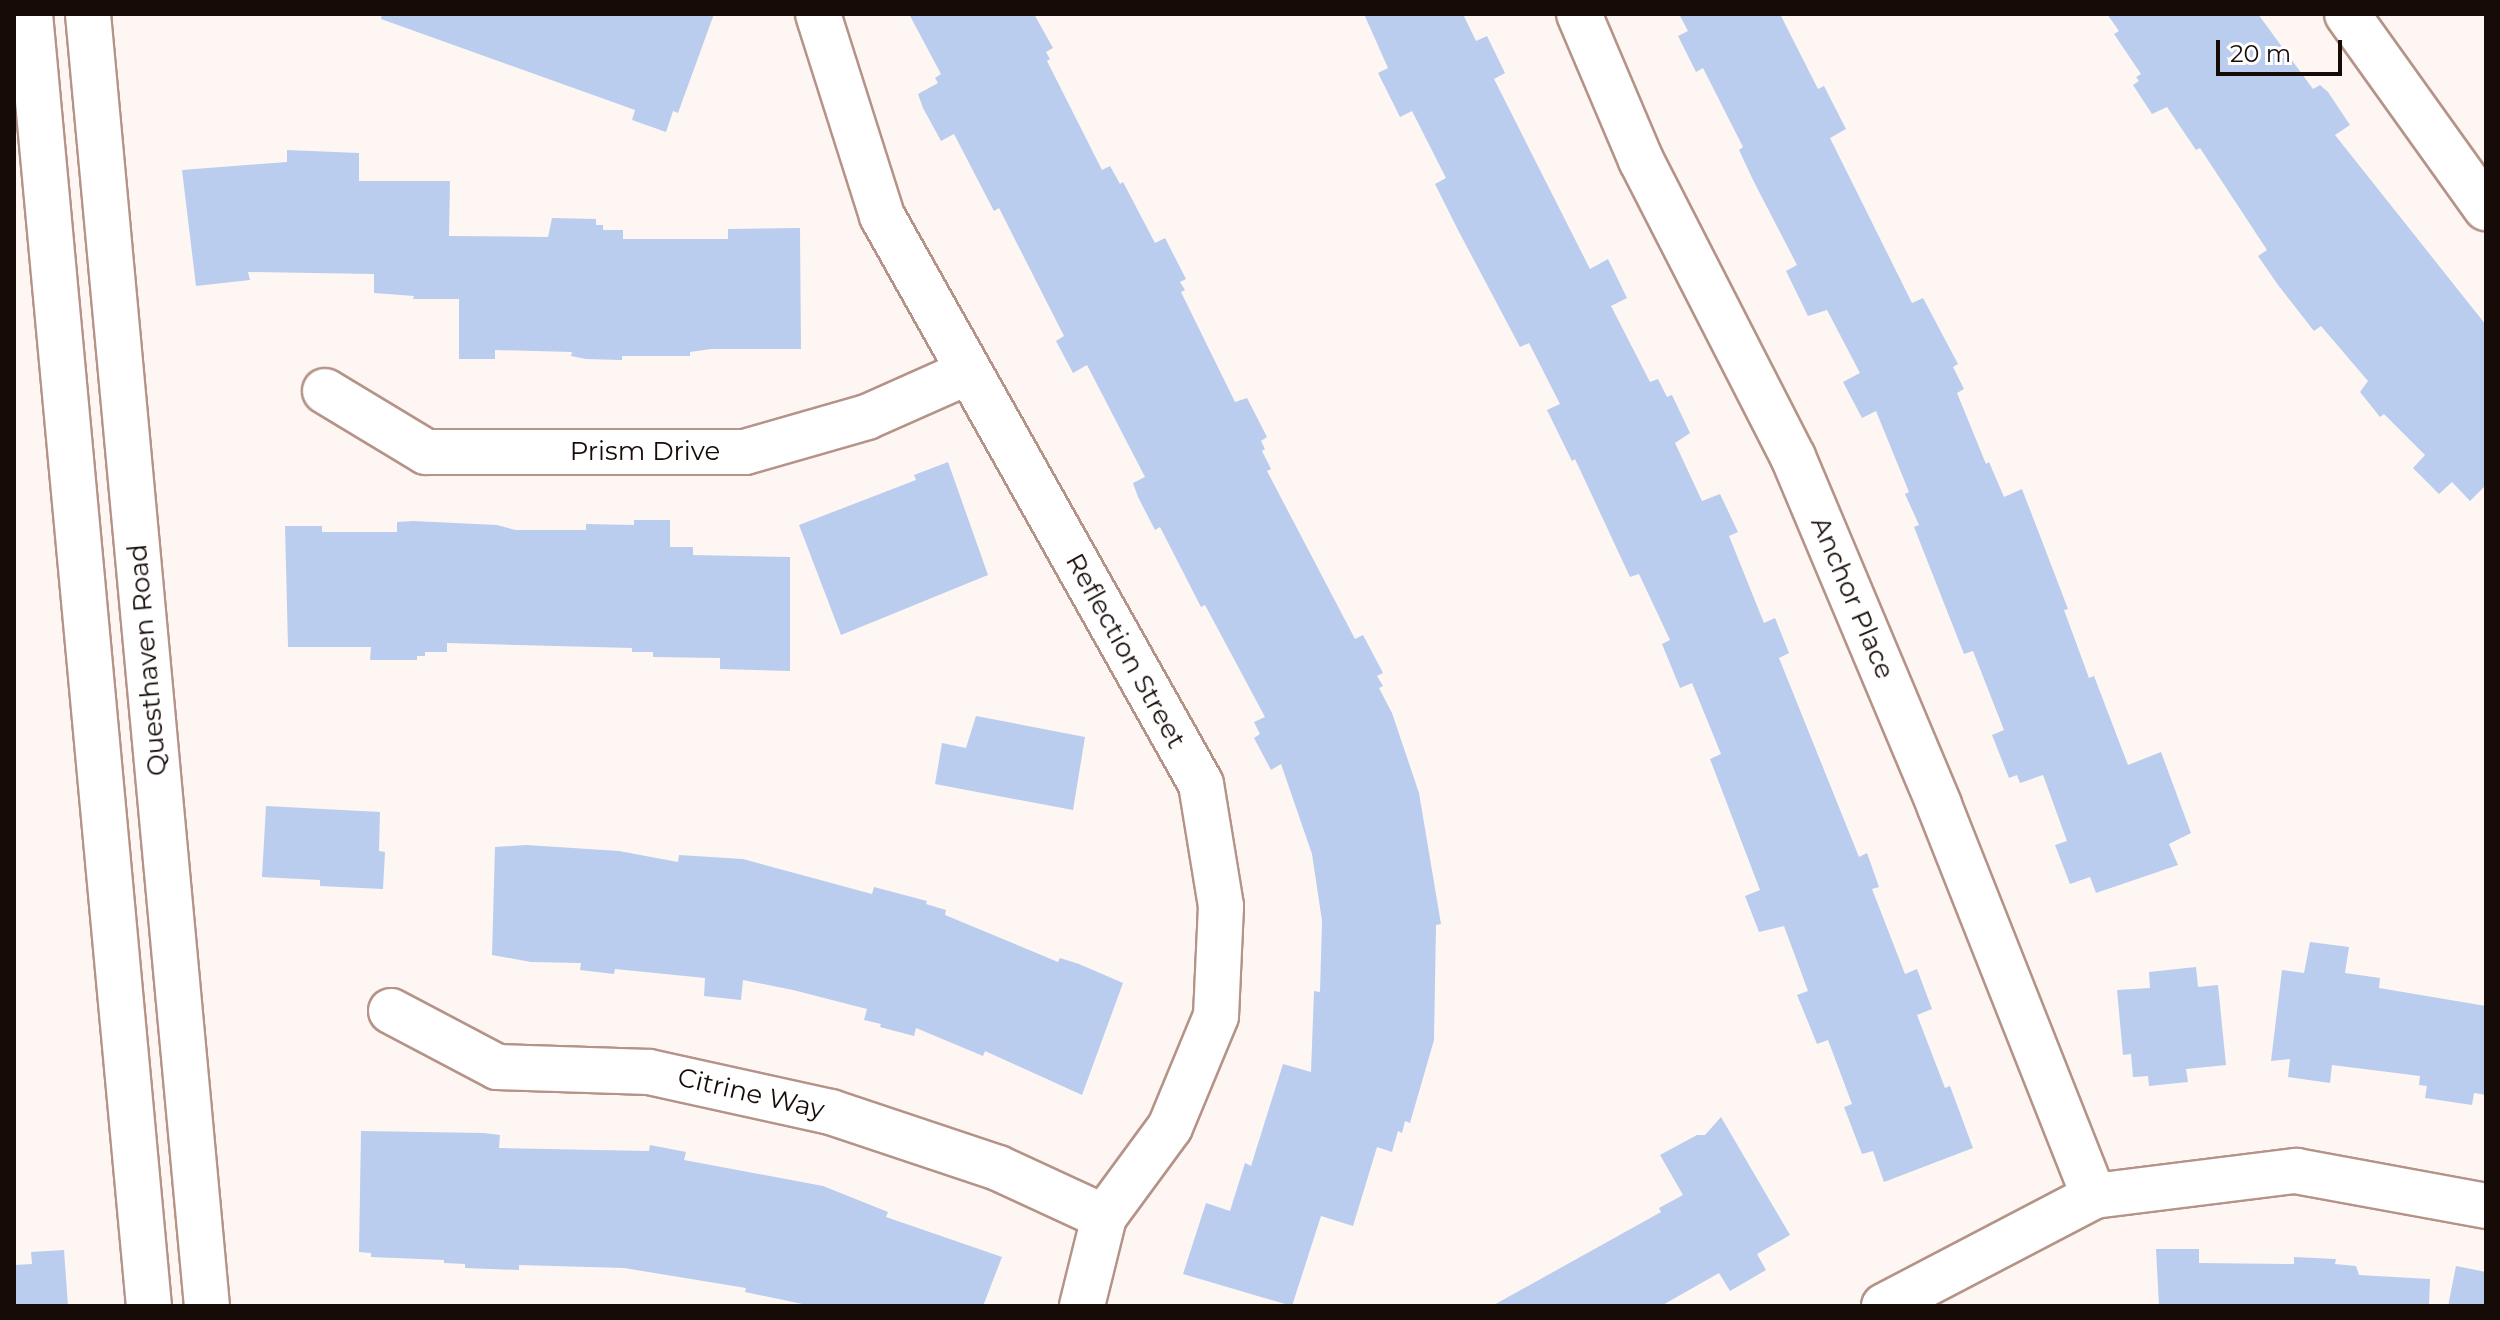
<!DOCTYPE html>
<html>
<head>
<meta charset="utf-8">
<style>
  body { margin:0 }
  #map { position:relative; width:2500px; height:1320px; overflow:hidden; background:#fef6f3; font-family:Montserrat,sans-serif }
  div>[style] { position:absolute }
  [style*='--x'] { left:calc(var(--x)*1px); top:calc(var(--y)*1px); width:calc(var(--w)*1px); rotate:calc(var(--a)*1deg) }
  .building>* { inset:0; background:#bacdee }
  .roads { filter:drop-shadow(2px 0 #b59388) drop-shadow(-2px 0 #b59388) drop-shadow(0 2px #b59388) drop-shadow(0 -2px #b59388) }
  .minor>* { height:44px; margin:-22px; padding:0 22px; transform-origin:22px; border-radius:22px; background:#fff }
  span { translate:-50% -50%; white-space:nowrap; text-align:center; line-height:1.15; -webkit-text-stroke:6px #fff; paint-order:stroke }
  .street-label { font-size:26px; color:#170b08 }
  .frame { position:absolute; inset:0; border:16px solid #170b08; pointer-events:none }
  .scale { position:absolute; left:2216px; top:40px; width:126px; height:36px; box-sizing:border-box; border:4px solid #170b08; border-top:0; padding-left:10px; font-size:24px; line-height:28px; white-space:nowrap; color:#170b08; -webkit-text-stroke:6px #fff; paint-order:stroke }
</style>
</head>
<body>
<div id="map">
  <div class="building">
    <div style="clip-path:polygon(382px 14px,714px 14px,678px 113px,673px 111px,666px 132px,632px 120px,635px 110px,381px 19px)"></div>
    <div style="clip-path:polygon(909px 14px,1034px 14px,1053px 48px,1046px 52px,1050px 59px,1047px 61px,1102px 170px,1110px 166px,1120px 184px,1123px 182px,1155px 243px,1165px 238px,1186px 279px,1180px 282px,1185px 290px,1181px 292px,1235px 402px,1247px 398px,1267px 437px,1261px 441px,1265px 449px,1262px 451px,1271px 469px,1267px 471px,1355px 639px,1363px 635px,1383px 673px,1377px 676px,1383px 686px,1379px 688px,1392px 713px,1419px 793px,1441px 924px,1436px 925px,1434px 1040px,1410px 1123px,1405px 1121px,1402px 1133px,1398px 1131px,1392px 1152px,1377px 1147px,1353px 1226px,1321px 1216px,1292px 1306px,1183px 1274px,1206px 1203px,1230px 1211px,1245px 1163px,1251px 1166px,1283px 1064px,1311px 1072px,1314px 991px,1320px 992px,1322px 921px,1312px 854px,1281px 764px,1271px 770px,1254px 738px,1260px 734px,1254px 722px,1265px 717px,1205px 605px,1201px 607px,1160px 527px,1155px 530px,1138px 497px,1133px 483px,1145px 477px,1087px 365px,1073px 373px,1056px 341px,1064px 336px,999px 208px,994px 211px,954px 134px,941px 141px,923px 108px,918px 94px,938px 83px,935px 78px,941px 74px)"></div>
    <div style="clip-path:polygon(1364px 14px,1463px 14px,1476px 41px,1487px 36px,1505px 73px,1494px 79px,1590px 269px,1608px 259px,1627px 298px,1611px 306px,1650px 382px,1658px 379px,1667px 397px,1672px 395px,1690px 433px,1675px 443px,1702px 501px,1720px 494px,1738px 532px,1729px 536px,1764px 623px,1775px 618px,1789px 653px,1779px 658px,1859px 857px,1867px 853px,1879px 887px,1872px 889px,1905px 974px,1917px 969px,1932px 1009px,1917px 1015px,1945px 1088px,1950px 1086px,1973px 1148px,1884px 1182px,1873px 1151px,1862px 1154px,1844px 1107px,1852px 1104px,1828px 1040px,1817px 1044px,1797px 995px,1808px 991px,1784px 926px,1759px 932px,1745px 896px,1760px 890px,1710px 759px,1721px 754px,1692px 683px,1680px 688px,1662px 644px,1670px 640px,1639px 574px,1630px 577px,1575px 459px,1572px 461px,1547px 410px,1560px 404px,1529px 343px,1520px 347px,1458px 230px,1435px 184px,1446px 178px,1412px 111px,1400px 117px,1378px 73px,1388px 68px)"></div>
    <div style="clip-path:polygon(1679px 14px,1780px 14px,1818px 89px,1824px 86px,1846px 129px,1830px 138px,1912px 303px,1923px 298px,1958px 364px,1953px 367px,1964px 389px,1957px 393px,1986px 464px,1989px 462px,2004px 497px,2022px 489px,2068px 609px,2064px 610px,2089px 678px,2094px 676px,2128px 765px,2161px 752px,2191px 833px,2169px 844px,2178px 865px,2096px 893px,2090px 877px,2070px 884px,2055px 845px,2067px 841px,2043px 775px,2020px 783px,2017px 775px,2009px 778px,1992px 735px,2004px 730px,1973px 651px,1964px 654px,1914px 527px,1919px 525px,1905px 494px,1909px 492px,1876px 411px,1862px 418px,1843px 382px,1860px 373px,1827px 310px,1808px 316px,1786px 271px,1797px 265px,1753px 180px,1739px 150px,1743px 147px,1703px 68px,1696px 72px,1678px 36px,1688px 31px)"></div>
    <div style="clip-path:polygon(2107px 14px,2258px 14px,2313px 89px,2320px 85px,2328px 92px,2350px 125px,2335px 135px,2486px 325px,2486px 485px,2470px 501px,2452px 482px,2439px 494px,2413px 468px,2425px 455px,2384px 414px,2380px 417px,2360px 392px,2368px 381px,2321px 326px,2314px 331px,2278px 285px,2258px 256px,2267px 250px,2200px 148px,2196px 150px,2167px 107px,2152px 114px,2133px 85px,2139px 81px,2136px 77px,2141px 74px,2114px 34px,2119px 31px)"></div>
    <div style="clip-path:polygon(287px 150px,359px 153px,359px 181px,450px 181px,449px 236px,548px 237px,552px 218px,596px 219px,596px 225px,603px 225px,603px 230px,623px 230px,623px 239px,728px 239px,728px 229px,800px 228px,801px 349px,711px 349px,690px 352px,690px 356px,622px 356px,622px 360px,586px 359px,571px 356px,572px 352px,495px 350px,495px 359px,459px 359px,459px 299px,413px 299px,414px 296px,374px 293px,374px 274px,248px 272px,250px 280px,196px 286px,182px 170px,287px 162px)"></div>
    <div style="clip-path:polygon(948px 462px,988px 575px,841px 635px,799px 525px,916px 480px,914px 475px)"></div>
    <div style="clip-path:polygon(634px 520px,670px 520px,670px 547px,693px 547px,693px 555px,790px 557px,790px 671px,720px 669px,720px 658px,653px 657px,653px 652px,632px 652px,632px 648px,447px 643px,447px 652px,425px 652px,425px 656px,417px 656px,417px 660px,370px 660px,371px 647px,288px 647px,285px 526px,322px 526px,322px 532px,397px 532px,397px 522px,413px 521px,497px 525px,515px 530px,586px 530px,586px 524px,634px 525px)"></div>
    <div style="clip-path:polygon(976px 716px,1085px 737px,1073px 810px,935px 784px,942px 743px,966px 748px)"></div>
    <div style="clip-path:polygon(266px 806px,380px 812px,379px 851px,385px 852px,383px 889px,320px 886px,320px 880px,262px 877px)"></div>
    <div style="clip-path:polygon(526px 845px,619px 851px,678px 862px,679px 855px,743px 859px,872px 894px,874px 887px,927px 901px,926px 904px,946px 910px,945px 915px,1058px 962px,1060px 958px,1079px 964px,1123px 983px,1082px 1095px,985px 1051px,983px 1056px,916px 1028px,914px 1036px,880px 1027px,881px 1024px,864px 1020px,867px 1009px,793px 990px,743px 980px,741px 1000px,704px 996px,705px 978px,615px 969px,614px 974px,580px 970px,581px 963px,531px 962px,492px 955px,495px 847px)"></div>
    <div style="clip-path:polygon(2310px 942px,2349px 947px,2345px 973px,2380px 978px,2379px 988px,2486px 1006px,2486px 1095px,2474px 1093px,2472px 1105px,2425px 1098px,2427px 1086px,2419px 1085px,2420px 1076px,2332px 1065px,2330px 1083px,2288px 1077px,2290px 1059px,2271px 1061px,2282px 970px,2304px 973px)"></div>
    <div style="clip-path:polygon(2196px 967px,2198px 987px,2218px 985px,2226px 1065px,2186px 1069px,2188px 1082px,2149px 1086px,2148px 1076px,2133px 1077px,2131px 1054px,2123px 1055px,2117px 990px,2150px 988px,2149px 972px)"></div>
    <div style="clip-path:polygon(1721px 1117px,1790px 1235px,1757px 1254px,1766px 1270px,1730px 1291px,1719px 1273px,1661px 1306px,1492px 1306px,1661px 1212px,1659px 1208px,1683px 1195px,1660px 1155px,1697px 1135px,1705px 1135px)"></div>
    <div style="clip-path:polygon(361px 1131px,484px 1133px,500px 1135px,499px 1148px,649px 1151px,650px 1145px,686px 1152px,684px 1160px,823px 1186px,888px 1212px,886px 1217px,1002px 1257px,983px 1306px,812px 1306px,745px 1292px,746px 1288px,624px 1268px,519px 1265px,519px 1270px,465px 1268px,465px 1264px,444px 1263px,444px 1260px,371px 1257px,371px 1253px,359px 1252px)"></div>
    <div style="clip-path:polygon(2156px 1249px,2199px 1249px,2199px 1263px,2294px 1264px,2294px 1257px,2336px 1259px,2335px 1264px,2356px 1266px,2359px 1275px,2430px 1279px,2429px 1306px,2159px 1306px)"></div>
    <div style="clip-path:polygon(64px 1250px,68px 1306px,14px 1306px,14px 1265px,32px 1264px,31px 1252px)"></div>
    <div style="clip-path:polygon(2456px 1266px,2486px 1272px,2486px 1306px,2448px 1306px)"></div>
  </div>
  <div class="roads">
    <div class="minor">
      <div style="--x:30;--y:14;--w:1297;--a:84.74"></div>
      <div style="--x:88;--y:14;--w:1297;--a:84.74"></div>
      <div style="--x:818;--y:14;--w:212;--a:72.4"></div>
      <div style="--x:882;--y:216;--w:651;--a:60.68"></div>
      <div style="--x:1201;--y:784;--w:124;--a:80.7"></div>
      <div style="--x:1221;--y:906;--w:110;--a:92.6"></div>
      <div style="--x:1216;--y:1016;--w:120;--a:112.5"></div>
      <div style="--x:1170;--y:1127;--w:112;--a:126.3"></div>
      <div style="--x:1104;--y:1217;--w:92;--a:103.9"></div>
      <div style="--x:1579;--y:14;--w:159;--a:67"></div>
      <div style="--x:1641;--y:160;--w:334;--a:62.9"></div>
      <div style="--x:1793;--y:457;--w:377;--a:67.2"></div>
      <div style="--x:1939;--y:805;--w:421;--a:68.4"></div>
      <div style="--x:2347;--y:14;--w:239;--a:54.4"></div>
      <div style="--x:325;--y:391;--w:118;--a:31.1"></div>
      <div style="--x:426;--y:452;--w:319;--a:0"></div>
      <div style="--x:745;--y:452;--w:127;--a:-16"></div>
      <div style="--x:867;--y:417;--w:111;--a:-24"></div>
      <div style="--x:391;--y:1011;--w:120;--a:27.8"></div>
      <div style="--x:497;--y:1067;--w:152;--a:1.9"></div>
      <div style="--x:649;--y:1072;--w:186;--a:12.4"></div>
      <div style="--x:831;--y:1112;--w:176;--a:18.5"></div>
      <div style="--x:998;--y:1168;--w:117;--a:24.8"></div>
      <div style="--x:1884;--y:1306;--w:237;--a:-27.6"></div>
      <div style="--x:2094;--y:1196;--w:204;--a:-7.1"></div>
      <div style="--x:2296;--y:1171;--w:193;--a:10.4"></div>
    </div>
  </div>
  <div class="street-label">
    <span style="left:645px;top:452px">Prism Drive</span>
    <span style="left:1852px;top:598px;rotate:67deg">Anchor Place</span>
    <span style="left:1125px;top:651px;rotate:61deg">Reflection Street</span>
    <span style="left:148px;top:660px;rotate:-95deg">Questhaven Road</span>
    <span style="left:751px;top:1094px;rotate:13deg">Citrine Way</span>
  </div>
  <div class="frame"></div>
  <div class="scale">20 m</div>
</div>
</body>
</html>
